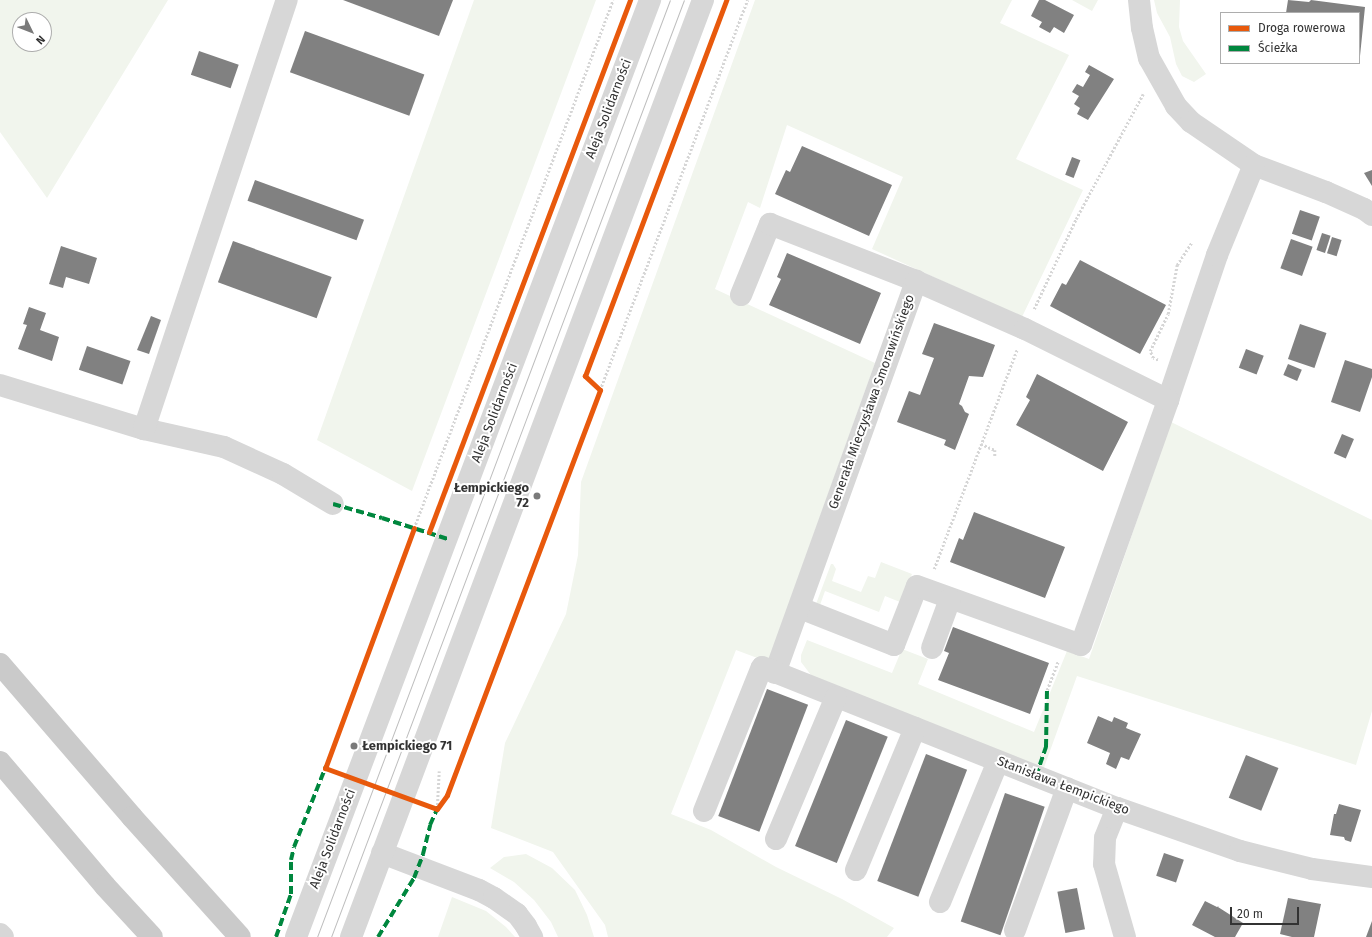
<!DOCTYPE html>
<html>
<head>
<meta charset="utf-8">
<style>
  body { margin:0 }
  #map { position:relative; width:1372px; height:937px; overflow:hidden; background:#fff; font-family:"Fira Sans",sans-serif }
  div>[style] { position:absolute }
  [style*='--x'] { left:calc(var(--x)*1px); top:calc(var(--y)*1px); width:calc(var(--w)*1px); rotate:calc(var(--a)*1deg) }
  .green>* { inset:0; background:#f1f5ed }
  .building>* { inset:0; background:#818181; transform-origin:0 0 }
  .path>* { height:2.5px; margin-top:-1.25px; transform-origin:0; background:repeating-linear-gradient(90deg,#d6d6d6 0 2px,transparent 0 4px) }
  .minor>* { height:22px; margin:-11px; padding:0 11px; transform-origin:11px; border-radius:11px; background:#d7d7d7 }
  .major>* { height:22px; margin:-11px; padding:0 11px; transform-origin:11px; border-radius:11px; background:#cacaca }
  .tram>* { height:1px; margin:-0.5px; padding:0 0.5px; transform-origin:0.5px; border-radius:0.5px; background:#bebebe }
  .quiet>* { height:4px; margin-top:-2px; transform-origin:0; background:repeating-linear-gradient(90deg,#00873e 0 8px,transparent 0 12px) }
  .cycleway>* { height:5px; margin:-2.5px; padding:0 2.5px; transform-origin:2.5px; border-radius:2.5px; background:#e8590c }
  .dots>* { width:11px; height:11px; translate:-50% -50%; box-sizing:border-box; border:2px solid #fff; border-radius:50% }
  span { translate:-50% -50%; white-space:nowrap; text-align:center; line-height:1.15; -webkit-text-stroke:4px #fff; paint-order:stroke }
  .street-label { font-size:13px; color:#333 }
  .poi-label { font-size:13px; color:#333; font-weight:700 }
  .right { translate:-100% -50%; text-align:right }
  .left { translate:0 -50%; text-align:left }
  .legend { position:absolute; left:1220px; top:12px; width:140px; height:52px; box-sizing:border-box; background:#fff; border:1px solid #adadad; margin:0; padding:5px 7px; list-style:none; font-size:12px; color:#333 }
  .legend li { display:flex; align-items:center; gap:8px; height:20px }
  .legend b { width:20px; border:1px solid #adadad }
  .north { position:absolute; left:12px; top:12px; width:40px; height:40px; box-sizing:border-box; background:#fff; border:1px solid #adadad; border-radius:50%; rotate:133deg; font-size:11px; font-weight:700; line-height:16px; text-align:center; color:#333 }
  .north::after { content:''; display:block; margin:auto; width:14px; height:18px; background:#7a7a7a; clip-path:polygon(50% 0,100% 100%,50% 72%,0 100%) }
  .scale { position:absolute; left:1230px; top:907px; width:69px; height:18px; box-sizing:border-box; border:2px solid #333; border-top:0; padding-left:5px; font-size:12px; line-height:14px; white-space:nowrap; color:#333; -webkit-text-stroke:3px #fff; paint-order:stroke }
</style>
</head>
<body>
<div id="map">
  <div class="green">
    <div style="clip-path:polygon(evenodd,0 0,168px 0,47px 198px,0 132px,0 0,20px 20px,44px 20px,44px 44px,20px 44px,20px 20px)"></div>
    <div style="clip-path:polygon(474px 0,596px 0,412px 491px,317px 440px)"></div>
    <div style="clip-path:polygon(755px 0,1012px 0,1000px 23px,1069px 55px,1016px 159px,1083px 190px,1022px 317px,872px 249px,903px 177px,787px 125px,760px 208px,748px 202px,715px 289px,875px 363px,768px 662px,736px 650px,671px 814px,711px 830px,776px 867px,842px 899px,894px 928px,887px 937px,608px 937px,605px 925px,553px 852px,491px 828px,505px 743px,566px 614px,578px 555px,581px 482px)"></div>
    <div style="clip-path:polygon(1072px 0,1098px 0,1092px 11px)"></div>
    <div style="clip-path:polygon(1154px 0,1180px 0,1179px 27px,1183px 41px,1206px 74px,1194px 82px,1182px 76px,1176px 64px,1170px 37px,1157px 13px)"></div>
    <div style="clip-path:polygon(1171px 422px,1372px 520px,1372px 711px,1356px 765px,1077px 676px,1041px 776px,817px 683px,801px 662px,801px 655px,807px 640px,892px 673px,902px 649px,928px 659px,918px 684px,1034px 732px,1067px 651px,1089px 659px)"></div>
    <div style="clip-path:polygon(881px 562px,912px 574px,900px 602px,885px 596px,879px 612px,825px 591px,820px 605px,816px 604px,831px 564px,833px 564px,836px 569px,832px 581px,861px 592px,868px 576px,875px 578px)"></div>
    <div style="clip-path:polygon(526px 854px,552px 868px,575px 890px,587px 915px,594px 937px,558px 937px,551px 922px,534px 900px,514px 882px,490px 868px,504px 857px)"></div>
    <div style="clip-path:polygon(452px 897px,486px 911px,506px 927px,515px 937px,438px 937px)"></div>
  </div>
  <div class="building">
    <div style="clip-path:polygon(343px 0,453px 0,439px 36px)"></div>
    <div style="clip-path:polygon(1039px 0,1045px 0,1074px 15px,1064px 33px,1054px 27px,1050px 33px,1039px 27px,1042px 22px,1031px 16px)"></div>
    <div style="clip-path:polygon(1288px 0,1309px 2px,1311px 0,1365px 7px,1360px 56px,1359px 13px,1286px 13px)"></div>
    <div style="left:305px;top:31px;width:127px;height:44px;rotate:20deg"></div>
    <div style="left:199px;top:51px;width:42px;height:25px;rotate:19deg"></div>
    <div style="clip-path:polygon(1089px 65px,1114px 79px,1088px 120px,1077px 114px,1080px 108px,1074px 104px,1079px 96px,1072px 92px,1077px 84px,1083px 87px,1090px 75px,1085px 72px)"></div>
    <div style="clip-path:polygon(802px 146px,892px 185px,869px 236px,775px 194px,786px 170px,790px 172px)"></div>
    <div style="left:1072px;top:157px;width:9px;height:19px;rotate:21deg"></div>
    <div style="clip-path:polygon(1372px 170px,1372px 186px,1364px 173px)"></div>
    <div style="left:255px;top:180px;width:116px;height:22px;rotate:20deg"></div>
    <div style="left:1300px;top:210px;width:21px;height:25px;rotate:19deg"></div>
    <div style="left:1322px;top:233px;width:9px;height:18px;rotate:18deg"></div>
    <div style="left:1332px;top:237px;width:10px;height:17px;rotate:17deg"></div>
    <div style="left:1291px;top:239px;width:23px;height:31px;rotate:20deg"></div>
    <div style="left:233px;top:241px;width:105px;height:44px;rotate:20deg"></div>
    <div style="clip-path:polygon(61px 246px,97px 258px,89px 284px,66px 277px,63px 288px,49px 284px)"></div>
    <div style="clip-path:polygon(787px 253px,881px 293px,860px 344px,769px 305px,781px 279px,777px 277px)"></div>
    <div style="clip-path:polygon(1080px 260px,1166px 305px,1140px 354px,1050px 306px,1062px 283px,1066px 285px)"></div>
    <div style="clip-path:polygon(29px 307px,46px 313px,40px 330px,59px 337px,52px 361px,18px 349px,27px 325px,23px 324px)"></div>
    <div style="clip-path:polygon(151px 316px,161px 320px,149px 354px,137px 350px)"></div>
    <div style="clip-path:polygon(934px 323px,995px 345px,983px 377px,969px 376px,959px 404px,962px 406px,965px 412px,969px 414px,955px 450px,944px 445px,946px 440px,897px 422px,909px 391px,920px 395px,934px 358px,922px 354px)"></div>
    <div style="left:1300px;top:324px;width:28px;height:37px;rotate:19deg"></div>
    <div style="left:87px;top:346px;width:46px;height:25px;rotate:19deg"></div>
    <div style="left:1246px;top:349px;width:19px;height:20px;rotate:21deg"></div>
    <div style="clip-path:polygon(1345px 360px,1372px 369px,1372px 377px,1360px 412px,1331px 402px)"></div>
    <div style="left:1288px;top:364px;width:15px;height:12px;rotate:23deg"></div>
    <div style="clip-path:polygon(1037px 374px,1128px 422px,1103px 471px,1016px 425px,1030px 400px,1026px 397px)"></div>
    <div style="left:1342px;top:434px;width:13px;height:21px;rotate:23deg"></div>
    <div style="clip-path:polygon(974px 512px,1065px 547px,1045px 598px,950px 562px,959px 538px,963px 540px)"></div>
    <div style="clip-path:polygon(953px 627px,1049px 663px,1030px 714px,938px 680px,949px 653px,944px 651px)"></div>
    <div style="left:767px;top:689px;width:44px;height:136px;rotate:21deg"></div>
    <div style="clip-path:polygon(1098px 716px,1112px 722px,1114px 717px,1128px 723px,1126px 728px,1141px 734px,1129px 760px,1121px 757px,1116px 769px,1106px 764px,1110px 753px,1087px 743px)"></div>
    <div style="left:846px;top:720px;width:45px;height:136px;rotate:22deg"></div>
    <div style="left:926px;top:754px;width:44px;height:136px;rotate:21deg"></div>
    <div style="left:1246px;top:755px;width:35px;height:46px;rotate:22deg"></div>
    <div style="left:1005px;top:793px;width:42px;height:136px;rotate:19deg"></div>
    <div style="clip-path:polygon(1339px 804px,1361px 810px,1351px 842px,1345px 840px,1344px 837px,1330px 835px,1334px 814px,1336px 814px)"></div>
    <div style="left:1164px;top:853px;width:21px;height:24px;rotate:19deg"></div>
    <div style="left:1077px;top:888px;width:42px;height:20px;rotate:79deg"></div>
    <div style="clip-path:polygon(1288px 898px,1321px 904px,1314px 937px,1292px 937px,1280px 934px)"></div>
    <div style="clip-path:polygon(1205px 901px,1217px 907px,1219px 906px,1218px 907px,1243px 923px,1235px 937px,1215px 937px,1192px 925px)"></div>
    <div style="clip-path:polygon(1372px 921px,1372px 937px,1366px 937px)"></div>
  </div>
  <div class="path">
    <div style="--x:1034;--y:309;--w:99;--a:-65"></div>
    <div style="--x:1076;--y:219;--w:142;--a:-61.8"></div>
    <div style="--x:1158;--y:360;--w:5;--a:-158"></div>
    <div style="--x:1153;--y:358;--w:8;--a:-113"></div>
    <div style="--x:1150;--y:351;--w:41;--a:-64.1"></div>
    <div style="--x:1168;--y:314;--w:50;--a:-79.6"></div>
    <div style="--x:1177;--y:265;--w:27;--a:-57"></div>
    <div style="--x:600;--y:390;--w:417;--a:-69.3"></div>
    <div style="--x:981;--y:444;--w:15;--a:23"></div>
    <div style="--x:995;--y:450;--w:6;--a:90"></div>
    <div style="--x:414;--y:528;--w:564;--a:-69.35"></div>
    <div style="--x:934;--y:569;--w:235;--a:-69.3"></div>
    <div style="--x:1047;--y:690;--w:31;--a:-69"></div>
    <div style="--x:437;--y:809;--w:38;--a:-87"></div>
  </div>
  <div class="minor">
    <div style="--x:1139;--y:0;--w:28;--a:84"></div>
    <div style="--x:1142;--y:28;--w:31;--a:77"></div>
    <div style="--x:1149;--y:58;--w:55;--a:60.6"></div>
    <div style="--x:1176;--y:106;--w:22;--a:47"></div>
    <div style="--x:1191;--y:122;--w:76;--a:34.3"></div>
    <div style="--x:1254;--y:165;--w:77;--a:20.6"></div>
    <div style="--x:1326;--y:192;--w:42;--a:24.1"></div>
    <div style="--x:1364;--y:209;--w:10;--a:37"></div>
    <div style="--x:741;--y:295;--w:77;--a:-67.8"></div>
    <div style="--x:770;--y:224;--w:157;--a:21.3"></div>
    <div style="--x:0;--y:385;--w:151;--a:17"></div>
    <div style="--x:144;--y:429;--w:82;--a:12.7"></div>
    <div style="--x:224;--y:447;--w:65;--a:24.6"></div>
    <div style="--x:283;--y:474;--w:58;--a:31"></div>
    <div style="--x:144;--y:429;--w:452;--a:-71.6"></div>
    <div style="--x:800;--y:608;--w:101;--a:21.5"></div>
    <div style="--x:894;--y:645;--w:63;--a:-68.7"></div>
    <div style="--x:917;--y:586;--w:174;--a:19.8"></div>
    <div style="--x:1081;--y:645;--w:260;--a:-70.4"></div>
    <div style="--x:1168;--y:400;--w:153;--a:-71.3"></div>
    <div style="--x:1217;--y:255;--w:97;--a:-67.7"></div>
    <div style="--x:932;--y:648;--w:52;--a:-69.8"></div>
    <div style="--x:775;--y:673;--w:417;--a:-70.2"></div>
    <div style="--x:916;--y:281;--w:119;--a:23.8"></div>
    <div style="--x:1025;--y:329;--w:160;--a:26.4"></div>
    <div style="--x:1117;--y:808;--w:32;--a:112"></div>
    <div style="--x:1105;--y:838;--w:26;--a:92"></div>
    <div style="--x:1104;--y:864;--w:76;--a:74"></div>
    <div style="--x:704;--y:811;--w:155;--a:-68.1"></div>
    <div style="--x:762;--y:667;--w:382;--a:21.7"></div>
    <div style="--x:1117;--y:808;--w:130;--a:19.3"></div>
    <div style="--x:1240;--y:851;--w:74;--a:14"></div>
    <div style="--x:1312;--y:869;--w:61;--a:7.6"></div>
    <div style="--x:776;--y:839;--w:154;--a:-67.1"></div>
    <div style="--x:382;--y:853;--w:104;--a:20.9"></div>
    <div style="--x:479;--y:890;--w:17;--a:28"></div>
    <div style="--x:494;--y:898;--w:28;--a:35"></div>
    <div style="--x:517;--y:914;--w:15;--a:53"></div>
    <div style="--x:526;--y:926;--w:13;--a:61"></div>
    <div style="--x:856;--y:870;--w:154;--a:-67.4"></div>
    <div style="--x:940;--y:902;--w:152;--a:-67.6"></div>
    <div style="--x:1015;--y:930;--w:151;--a:-69.9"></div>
    <div style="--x:0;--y:934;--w:4;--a:45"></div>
    <div style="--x:296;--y:937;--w:1002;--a:-69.3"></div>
    <div style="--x:351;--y:937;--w:1001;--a:-69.41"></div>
  </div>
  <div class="major">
    <div style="--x:0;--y:664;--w:202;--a:49.2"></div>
    <div style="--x:132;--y:817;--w:161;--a:48"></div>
    <div style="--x:0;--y:762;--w:162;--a:49.7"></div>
    <div style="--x:105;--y:886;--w:69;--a:47.3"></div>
  </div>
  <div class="tram">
    <div style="--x:317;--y:937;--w:1001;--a:-69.36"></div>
    <div style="--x:331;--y:937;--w:1001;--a:-69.36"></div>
  </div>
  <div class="quiet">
    <div style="--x:333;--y:504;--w:51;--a:15.9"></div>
    <div style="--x:382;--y:518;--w:69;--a:17.7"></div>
    <div style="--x:1036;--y:776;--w:31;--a:-71"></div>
    <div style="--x:1046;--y:747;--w:57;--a:-89"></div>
    <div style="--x:276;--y:937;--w:46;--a:-70.8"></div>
    <div style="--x:291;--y:894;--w:34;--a:-90"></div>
    <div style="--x:291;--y:860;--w:13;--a:-77"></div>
    <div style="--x:294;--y:847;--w:87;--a:-68.4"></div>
    <div style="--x:378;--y:937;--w:69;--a:-58.6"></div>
    <div style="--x:414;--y:878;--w:26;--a:-69"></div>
    <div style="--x:423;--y:854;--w:30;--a:-76"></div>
    <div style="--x:430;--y:825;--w:20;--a:-66"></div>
  </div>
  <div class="cycleway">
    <div style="--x:414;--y:528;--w:256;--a:110.3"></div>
    <div style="--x:325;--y:768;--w:119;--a:20.1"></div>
    <div style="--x:437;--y:809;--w:17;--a:-54"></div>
    <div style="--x:447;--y:795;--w:433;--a:-69.3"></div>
    <div style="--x:600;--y:390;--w:21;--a:-137"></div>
    <div style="--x:585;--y:376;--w:402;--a:-69.4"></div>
    <div style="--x:429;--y:532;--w:569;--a:-69.3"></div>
  </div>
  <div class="dots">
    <div style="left:537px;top:496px;background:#7a7a7a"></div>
    <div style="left:354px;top:746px;background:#7a7a7a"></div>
  </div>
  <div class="street-label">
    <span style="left:609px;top:109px;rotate:-69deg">Aleja Solidarności</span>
    <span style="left:872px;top:402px;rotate:-70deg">Generała Mieczysława Smorawińskiego</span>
    <span style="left:495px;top:413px;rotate:-69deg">Aleja Solidarności</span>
    <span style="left:1063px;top:786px;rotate:21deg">Stanisława Łempickiego</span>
    <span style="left:333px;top:839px;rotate:-69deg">Aleja Solidarności</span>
  </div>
  <div class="poi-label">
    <span class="right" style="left:529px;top:496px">Łempickiego<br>72</span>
    <span class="left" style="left:362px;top:746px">Łempickiego 71</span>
  </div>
  <ul class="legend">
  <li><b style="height:5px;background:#e8590c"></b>Droga rowerowa</li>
  <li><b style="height:5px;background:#00873e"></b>Ścieżka</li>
  </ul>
  <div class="north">N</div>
  <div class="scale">20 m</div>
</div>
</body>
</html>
